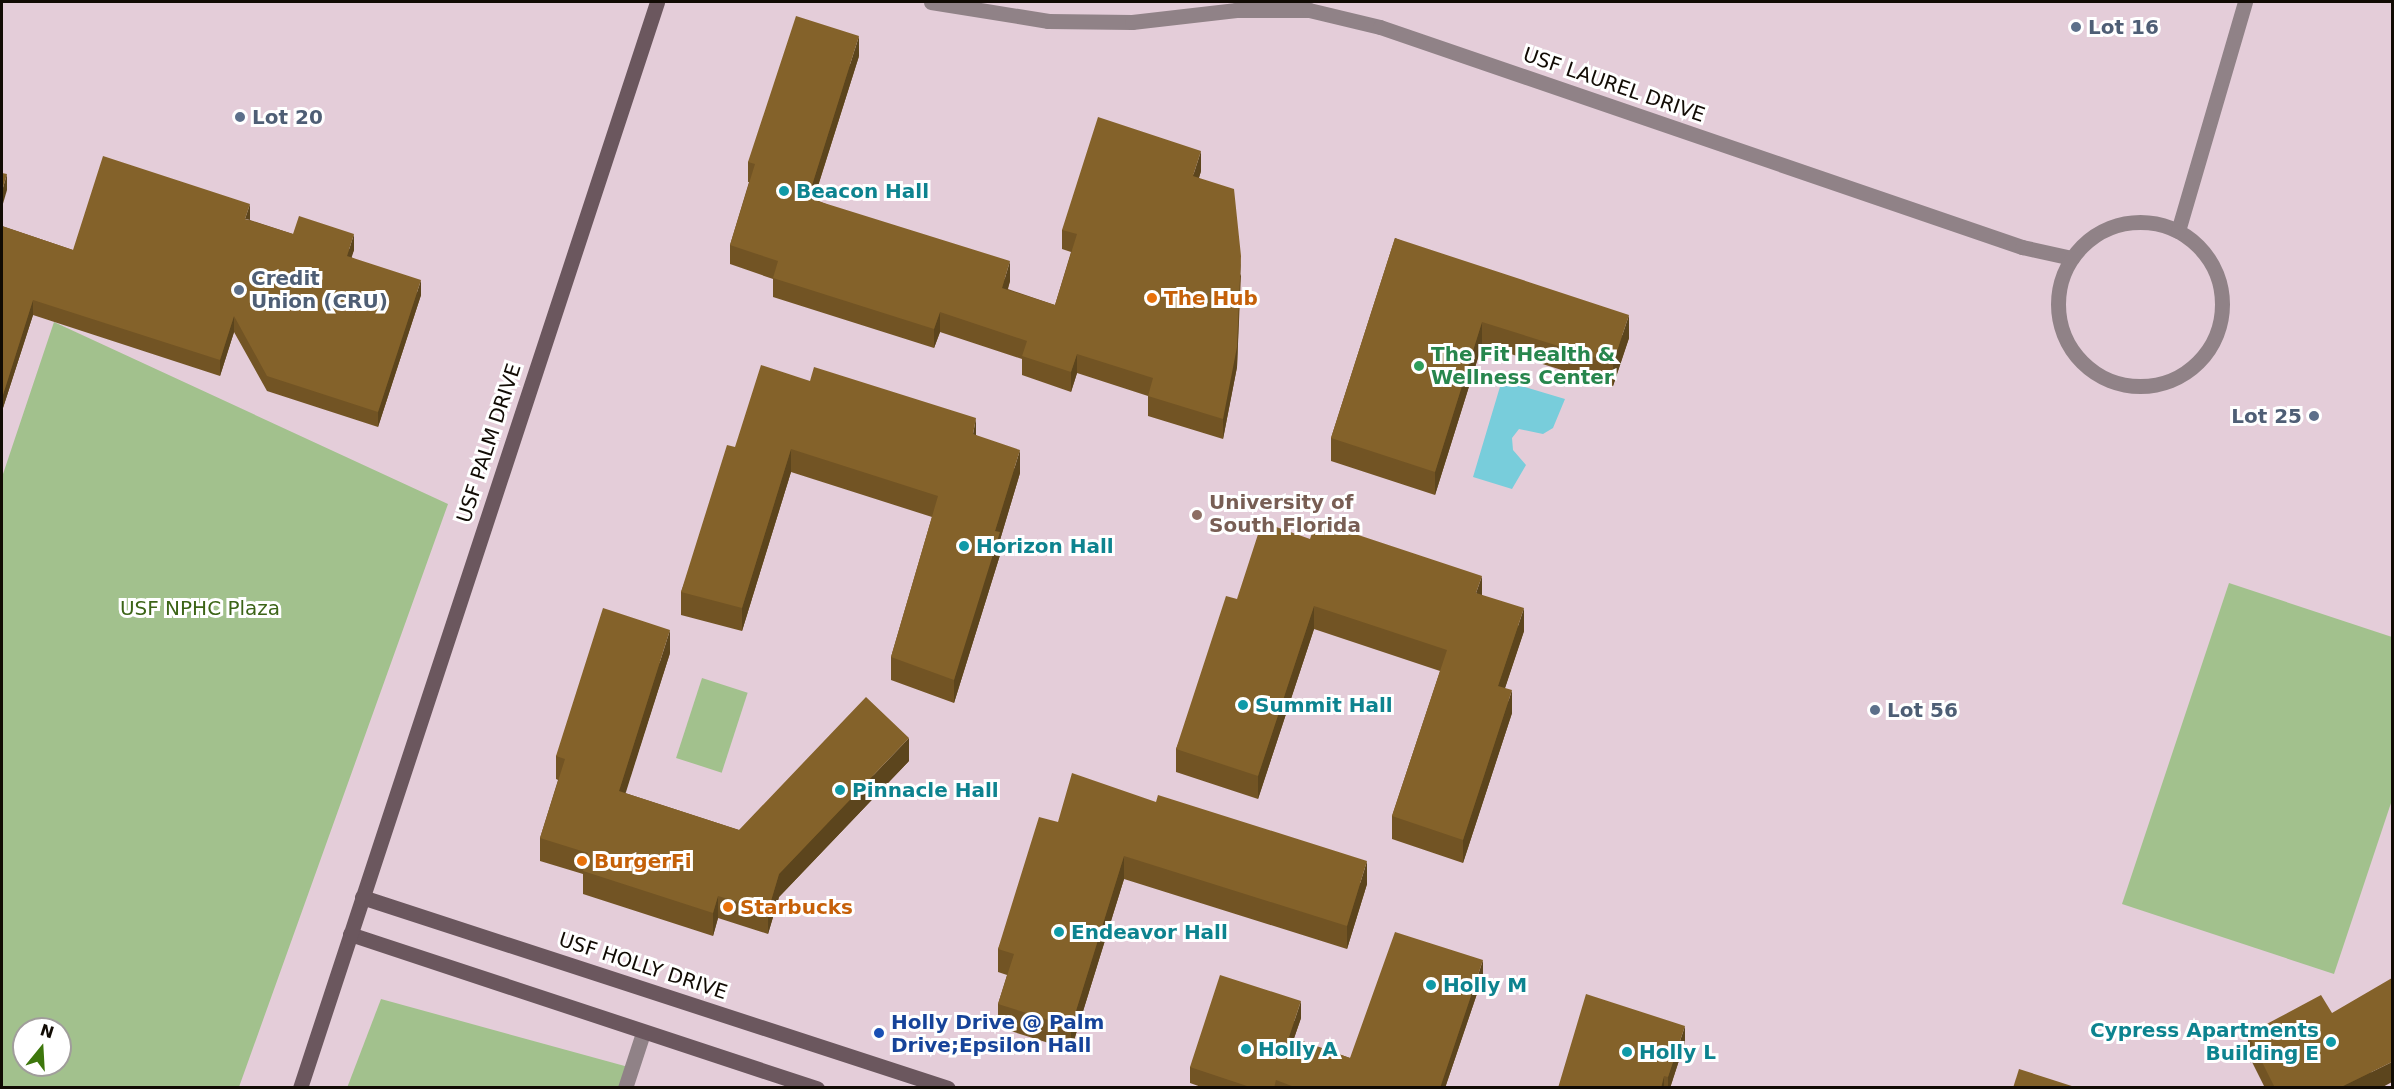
<!DOCTYPE html>
<html>
<head>
<meta charset="utf-8">
<style>
  body { margin:0 }
  #map { position:relative; width:2394px; height:1089px; overflow:hidden; background:#eedcc1; font-family:"DejaVu Sans",sans-serif }
  div>[style] { position:absolute }
  [style*='--x'] { left:calc(var(--x)*1px); top:calc(var(--y)*1px); width:calc(var(--w)*1px); rotate:calc(var(--a)*1deg) }
  .education>* { inset:0; background:#e4cdd9 }
  .green>* { inset:0; background:#a2c18d; transform-origin:0 0 }
  .water>* { inset:0; background:#78cddb }
  .street>* { height:15px; margin:-7.5px; padding:0 7.5px; transform-origin:7.5px; border-radius:7.5px; background:#908287 }
  .street>.ring { margin:-7.5px; padding:0; box-sizing:content-box; background:none; border:15px solid #908287; border-radius:50% }
  .secondary>* { height:15px; margin:-7.5px; padding:0 7.5px; transform-origin:7.5px; border-radius:7.5px; background:#6b575e }
  .wall>* { inset:0; background:#725424 }
  .shaded-wall>* { inset:0; background:#5c451d }
  .building>* { inset:0; background:#84622a }
  .dots>* { width:16px; height:16px; translate:-50% -50%; box-sizing:border-box; border:3px solid #fff; border-radius:50% }
  span { translate:-50% -50%; white-space:nowrap; text-align:center; line-height:1.15; -webkit-text-stroke:6px #fff; paint-order:stroke }
  .service-label { font-size:20px; color:#4e5e75; font-weight:700 }
  .left { translate:0 -50%; text-align:left }
  .right { translate:-100% -50%; text-align:right }
  .street-label { font-size:20px; color:#110b04 }
  .culture-label { font-size:20px; color:#0d838f; font-weight:700 }
  .food-label { font-size:20px; color:#c56008; font-weight:700 }
  .leisure-label { font-size:20px; color:#27864d; font-weight:700 }
  .education-label { font-size:20px; color:#785e54; font-weight:700 }
  .park-label { font-size:20px; color:#3c6417 }
  .transit-label { font-size:20px; color:#164399; font-weight:700 }
  .frame { position:absolute; inset:0; border:3px solid #110b04; pointer-events:none }
  .north { position:absolute; left:12px; top:1017px; width:60px; height:60px; box-sizing:border-box; background:#fff; border:2px solid #a09d9b; border-radius:50%; rotate:18deg; font-size:16px; font-weight:700; line-height:24px; text-align:center; color:#110b04 }
  .north::after { content:''; display:block; margin:auto; width:21px; height:27px; background:#3d770c; clip-path:polygon(50% 0,100% 100%,50% 72%,0 100%) }
</style>
</head>
<body>
<div id="map">
  <div class="education">
    <div style="clip-path:polygon(evenodd,2px 2px,2392px 2px,2392px 1087px,2px 1088px,2px 2px,24px 1029px,60px 1029px,60px 1065px,24px 1065px,24px 1029px)"></div>
  </div>
  <div class="green">
    <div style="clip-path:polygon(evenodd,54px 322px,448px 504px,239px 1087px,2px 1087px,2px 477px,54px 322px,24px 1029px,60px 1029px,60px 1065px,24px 1065px,24px 1029px)"></div>
    <div style="clip-path:polygon(2229px 583px,2392px 637px,2392px 800px,2334px 974px,2122px 904px)"></div>
    <div style="left:702px;top:678px;width:48px;height:84px;rotate:18deg"></div>
    <div style="clip-path:polygon(381px 999px,632px 1068px,625px 1087px,347px 1088px)"></div>
  </div>
  <div class="water">
    <div style="clip-path:polygon(1502px 380px,1565px 399px,1553px 428px,1543px 434px,1519px 429px,1512px 438px,1513px 450px,1526px 465px,1512px 489px,1473px 477px)"></div>
  </div>
  <div class="street">
    <div style="--x:931;--y:2;--w:119;--a:9.2"></div>
    <div style="--x:1048;--y:21;--w:84;--a:0.7"></div>
    <div style="--x:1132;--y:22;--w:105;--a:-6.6"></div>
    <div style="--x:1236;--y:10;--w:73;--a:0"></div>
    <div style="--x:1309;--y:10;--w:73;--a:13.5"></div>
    <div style="--x:1380;--y:27;--w:679;--a:18.92"></div>
    <div style="--x:2022;--y:247;--w:51;--a:12.4"></div>
    <div class="ring" style="left:2058px;top:222px;width:149px;height:149px"></div>
    <div style="--x:2178;--y:231;--w:239;--a:-73.7"></div>
    <div style="--x:625;--y:1088;--w:58;--a:-71.9"></div>
  </div>
  <div class="secondary">
    <div style="--x:362;--y:897;--w:616;--a:18.05"></div>
    <div style="--x:350;--y:934;--w:492;--a:18.3"></div>
    <div style="--x:300;--y:1088;--w:1143;--a:-71.8"></div>
  </div>
  <div class="wall">
    <div style="clip-path:polygon(859px 56px,814px 199px,1010px 281px,1008px 289px,1055px 305px,1071px 252px,1062px 249px,1062px 230px,1201px 171px,1199px 178px,1241px 276px,1237px 367px,1223px 439px,1148px 416px,1148px 396px,1077px 373px,1071px 392px,1022px 375px,1022px 359px,940px 332px,934px 348px,773px 297px,773px 279px,730px 264px,730px 245px,749px 182px,748px 182px,748px 162px)"></div>
    <div style="clip-path:polygon(250px 220px,293px 234px,354px 250px,351px 257px,421px 295px,378px 427px,267px 391px,234px 332px,220px 376px,33px 315px,2px 411px,2px 428px,2px 226px,73px 250px)"></div>
    <div style="clip-path:polygon(1395px 238px,1629px 338px,1613px 386px,1482px 345px,1435px 495px,1331px 461px,1331px 438px)"></div>
    <div style="clip-path:polygon(976px 435px,1020px 473px,1000px 540px,1000px 555px,954px 703px,891px 680px,891px 657px,932px 517px,791px 472px,742px 631px,681px 615px,681px 592px,735px 447px)"></div>
    <div style="clip-path:polygon(1482px 595px,1524px 631px,1505px 688px,1512px 713px,1463px 863px,1392px 839px,1392px 816px,1440px 671px,1314px 629px,1258px 799px,1176px 772px,1176px 749px,1237px 599px)"></div>
    <div style="clip-path:polygon(670px 653px,625px 793px,739px 830px,909px 761px,779px 897px,768px 934px,718px 918px,713px 936px,583px 894px,583px 874px,540px 861px,540px 838px,558px 780px,556px 779px,556px 756px)"></div>
    <div style="clip-path:polygon(1058px 822px,1367px 884px,1347px 949px,1124px 879px,1071px 1050px,998px 1027px,998px 1004px,1007px 975px,998px 972px,998px 949px)"></div>
    <div style="clip-path:polygon(1483px 976px,1445px 1088px,1204px 1088px,1190px 1083px,1190px 1067px,1301px 1018px,1294px 1038px,1350px 1058px)"></div>
    <div style="clip-path:polygon(2332px 1013px,2381px 1088px,2265px 1088px,2248px 1054px,2248px 1034px)"></div>
    <div style="clip-path:polygon(1685px 1042px,1670px 1088px,1558px 1088px)"></div>
  </div>
  <div class="shaded-wall">
    <div style="clip-path:polygon(859px 36px,859px 56px,808px 217px,808px 198px)"></div>
    <div style="clip-path:polygon(1201px 151px,1201px 171px,1193px 196px,1193px 176px)"></div>
    <div style="clip-path:polygon(7px 174px,7px 190px,2px 207px,2px 191px)"></div>
    <div style="clip-path:polygon(250px 204px,250px 220px,245px 219px)"></div>
    <div style="clip-path:polygon(354px 234px,354px 250px,347px 272px,347px 256px)"></div>
    <div style="clip-path:polygon(1241px 256px,1237px 367px,1223px 439px,1223px 419px)"></div>
    <div style="clip-path:polygon(1010px 261px,1010px 281px,1002px 307px,1002px 288px)"></div>
    <div style="clip-path:polygon(421px 280px,421px 295px,378px 427px,378px 412px)"></div>
    <div style="clip-path:polygon(33px 300px,33px 315px,2px 411px,2px 428px,2px 398px)"></div>
    <div style="clip-path:polygon(940px 312px,940px 332px,934px 348px,934px 329px)"></div>
    <div style="clip-path:polygon(1629px 315px,1629px 338px,1613px 386px,1613px 363px)"></div>
    <div style="clip-path:polygon(234px 316px,234px 332px,220px 376px,220px 360px)"></div>
    <div style="clip-path:polygon(1482px 322px,1482px 345px,1435px 495px,1435px 472px)"></div>
    <div style="clip-path:polygon(1077px 354px,1077px 373px,1071px 392px,1071px 372px)"></div>
    <div style="clip-path:polygon(976px 418px,976px 441px,973px 434px)"></div>
    <div style="clip-path:polygon(791px 449px,791px 472px,742px 631px,742px 608px)"></div>
    <div style="clip-path:polygon(1020px 450px,1020px 473px,1000px 540px,1000px 555px,954px 703px,954px 680px,995px 531px)"></div>
    <div style="clip-path:polygon(1482px 576px,1482px 599px,1476px 593px)"></div>
    <div style="clip-path:polygon(1314px 606px,1314px 629px,1258px 799px,1258px 776px)"></div>
    <div style="clip-path:polygon(1524px 608px,1524px 631px,1498px 709px,1498px 686px)"></div>
    <div style="clip-path:polygon(670px 630px,670px 653px,619px 814px,619px 791px)"></div>
    <div style="clip-path:polygon(1512px 690px,1512px 713px,1463px 863px,1463px 840px)"></div>
    <div style="clip-path:polygon(909px 738px,909px 761px,779px 897px,768px 934px,768px 911px,779px 874px)"></div>
    <div style="clip-path:polygon(1124px 856px,1124px 879px,1071px 1050px,1071px 1027px)"></div>
    <div style="clip-path:polygon(1367px 861px,1367px 884px,1347px 949px,1347px 926px)"></div>
    <div style="clip-path:polygon(718px 896px,718px 918px,713px 936px,713px 913px)"></div>
    <div style="clip-path:polygon(1483px 960px,1483px 976px,1445px 1088px,1440px 1088px)"></div>
    <div style="clip-path:polygon(1301px 1001px,1301px 1018px,1289px 1053px,1289px 1037px)"></div>
    <div style="clip-path:polygon(1685px 1026px,1685px 1042px,1670px 1088px,1668px 1088px,1668px 1077px)"></div>
    <div style="clip-path:polygon(2392px 1062px,2392px 1082px,2381px 1088px,2339px 1088px)"></div>
    <div style="clip-path:polygon(1664px 1076px,1664px 1088px,1661px 1088px)"></div>
  </div>
  <div class="building">
    <div style="clip-path:polygon(796px 16px,859px 36px,808px 198px,1010px 261px,1002px 288px,1055px 305px,1077px 234px,1062px 230px,1098px 117px,1201px 151px,1193px 176px,1234px 189px,1241px 256px,1237px 347px,1223px 419px,1148px 396px,1153px 378px,1077px 354px,1071px 372px,1022px 356px,1027px 341px,940px 312px,934px 329px,773px 278px,778px 261px,730px 245px,755px 164px,748px 162px)"></div>
    <div style="clip-path:polygon(103px 156px,250px 204px,245px 219px,293px 234px,299px 216px,354px 234px,347px 256px,421px 280px,378px 412px,267px 376px,234px 316px,220px 360px,33px 300px,2px 398px,2px 226px,73px 250px)"></div>
    <div style="clip-path:polygon(2px 173px,7px 174px,2px 191px)"></div>
    <div style="clip-path:polygon(1395px 238px,1629px 315px,1613px 363px,1482px 322px,1435px 472px,1331px 438px)"></div>
    <div style="clip-path:polygon(761px 365px,810px 381px,814px 367px,976px 418px,973px 434px,1020px 450px,995px 531px,1000px 532px,954px 680px,891px 657px,938px 496px,791px 449px,742px 608px,681px 592px,727px 445px,735px 447px)"></div>
    <div style="clip-path:polygon(1316px 521px,1482px 576px,1476px 593px,1524px 608px,1498px 686px,1512px 690px,1463px 840px,1392px 816px,1447px 650px,1314px 606px,1258px 776px,1176px 749px,1226px 596px,1237px 599px,1262px 522px,1310px 539px)"></div>
    <div style="clip-path:polygon(603px 608px,670px 630px,619px 791px,739px 830px,866px 697px,909px 738px,779px 874px,768px 911px,718px 896px,713px 913px,583px 871px,588px 853px,540px 838px,565px 759px,556px 756px)"></div>
    <div style="clip-path:polygon(1072px 773px,1156px 802px,1158px 795px,1367px 861px,1347px 926px,1124px 856px,1071px 1027px,998px 1004px,1014px 954px,998px 949px,1039px 817px,1058px 822px)"></div>
    <div style="clip-path:polygon(1395px 932px,1483px 960px,1440px 1088px,1297px 1088px,1276px 1080px,1274px 1088px,1253px 1088px,1190px 1067px,1220px 975px,1301px 1001px,1289px 1037px,1350px 1058px)"></div>
    <div style="clip-path:polygon(2392px 978px,2392px 1062px,2339px 1088px,2275px 1088px,2248px 1034px,2321px 995px,2332px 1013px)"></div>
    <div style="clip-path:polygon(1586px 994px,1685px 1026px,1668px 1077px,1664px 1076px,1661px 1088px,1558px 1088px)"></div>
    <div style="clip-path:polygon(2019px 1069px,2078px 1088px,2013px 1088px)"></div>
  </div>
  <div class="dots">
    <div style="left:2076px;top:27px;background:#5c6f8a"></div>
    <div style="left:240px;top:117px;background:#5c6f8a"></div>
    <div style="left:784px;top:191px;background:#0f9aa8"></div>
    <div style="left:239px;top:290px;background:#5c6f8a"></div>
    <div style="left:1152px;top:298px;background:#e8710a"></div>
    <div style="left:1419px;top:366px;background:#2e9e5b"></div>
    <div style="left:2314px;top:416px;background:#5c6f8a"></div>
    <div style="left:1197px;top:515px;background:#8d6e63"></div>
    <div style="left:964px;top:546px;background:#0f9aa8"></div>
    <div style="left:1243px;top:705px;background:#0f9aa8"></div>
    <div style="left:1875px;top:710px;background:#5c6f8a"></div>
    <div style="left:840px;top:790px;background:#0f9aa8"></div>
    <div style="left:582px;top:861px;background:#e8710a"></div>
    <div style="left:728px;top:907px;background:#e8710a"></div>
    <div style="left:1059px;top:932px;background:#0f9aa8"></div>
    <div style="left:1431px;top:985px;background:#0f9aa8"></div>
    <div style="left:879px;top:1033px;background:#1a4fb4"></div>
    <div style="left:2331px;top:1042px;background:#0f9aa8"></div>
    <div style="left:1246px;top:1049px;background:#0f9aa8"></div>
    <div style="left:1627px;top:1052px;background:#0f9aa8"></div>
  </div>
  <div class="service-label">
    <span class="left" style="left:2088px;top:27px">Lot 16</span>
    <span class="left" style="left:252px;top:117px">Lot 20</span>
    <span class="left" style="left:251px;top:290px">Credit<br>Union (CRU)</span>
    <span class="right" style="left:2302px;top:416px">Lot 25</span>
    <span class="left" style="left:1887px;top:710px">Lot 56</span>
  </div>
  <div class="street-label">
    <span style="left:1614px;top:85px;rotate:19deg">USF LAUREL DRIVE</span>
    <span style="left:489px;top:443px;rotate:-72deg">USF PALM DRIVE</span>
    <span style="left:643px;top:966px;rotate:18deg">USF HOLLY DRIVE</span>
  </div>
  <div class="culture-label">
    <span class="left" style="left:796px;top:191px">Beacon Hall</span>
    <span class="left" style="left:976px;top:546px">Horizon Hall</span>
    <span class="left" style="left:1255px;top:705px">Summit Hall</span>
    <span class="left" style="left:852px;top:790px">Pinnacle Hall</span>
    <span class="left" style="left:1071px;top:932px">Endeavor Hall</span>
    <span class="left" style="left:1443px;top:985px">Holly M</span>
    <span class="right" style="left:2319px;top:1042px">Cypress Apartments<br>Building E</span>
    <span class="left" style="left:1258px;top:1049px">Holly A</span>
    <span class="left" style="left:1639px;top:1052px">Holly L</span>
  </div>
  <div class="food-label">
    <span class="left" style="left:1164px;top:298px">The Hub</span>
    <span class="left" style="left:594px;top:861px">BurgerFi</span>
    <span class="left" style="left:740px;top:907px">Starbucks</span>
  </div>
  <div class="leisure-label">
    <span class="left" style="left:1431px;top:366px">The Fit Health &amp;<br>Wellness Center</span>
  </div>
  <div class="education-label">
    <span class="left" style="left:1209px;top:514px">University of<br>South Florida</span>
  </div>
  <div class="park-label">
    <span style="left:200px;top:608px">USF NPHC Plaza</span>
  </div>
  <div class="transit-label">
    <span class="left" style="left:891px;top:1034px">Holly Drive @ Palm<br>Drive;Epsilon Hall</span>
  </div>
  <div class="frame"></div>
  <div class="north">N</div>
</div>
</body>
</html>
